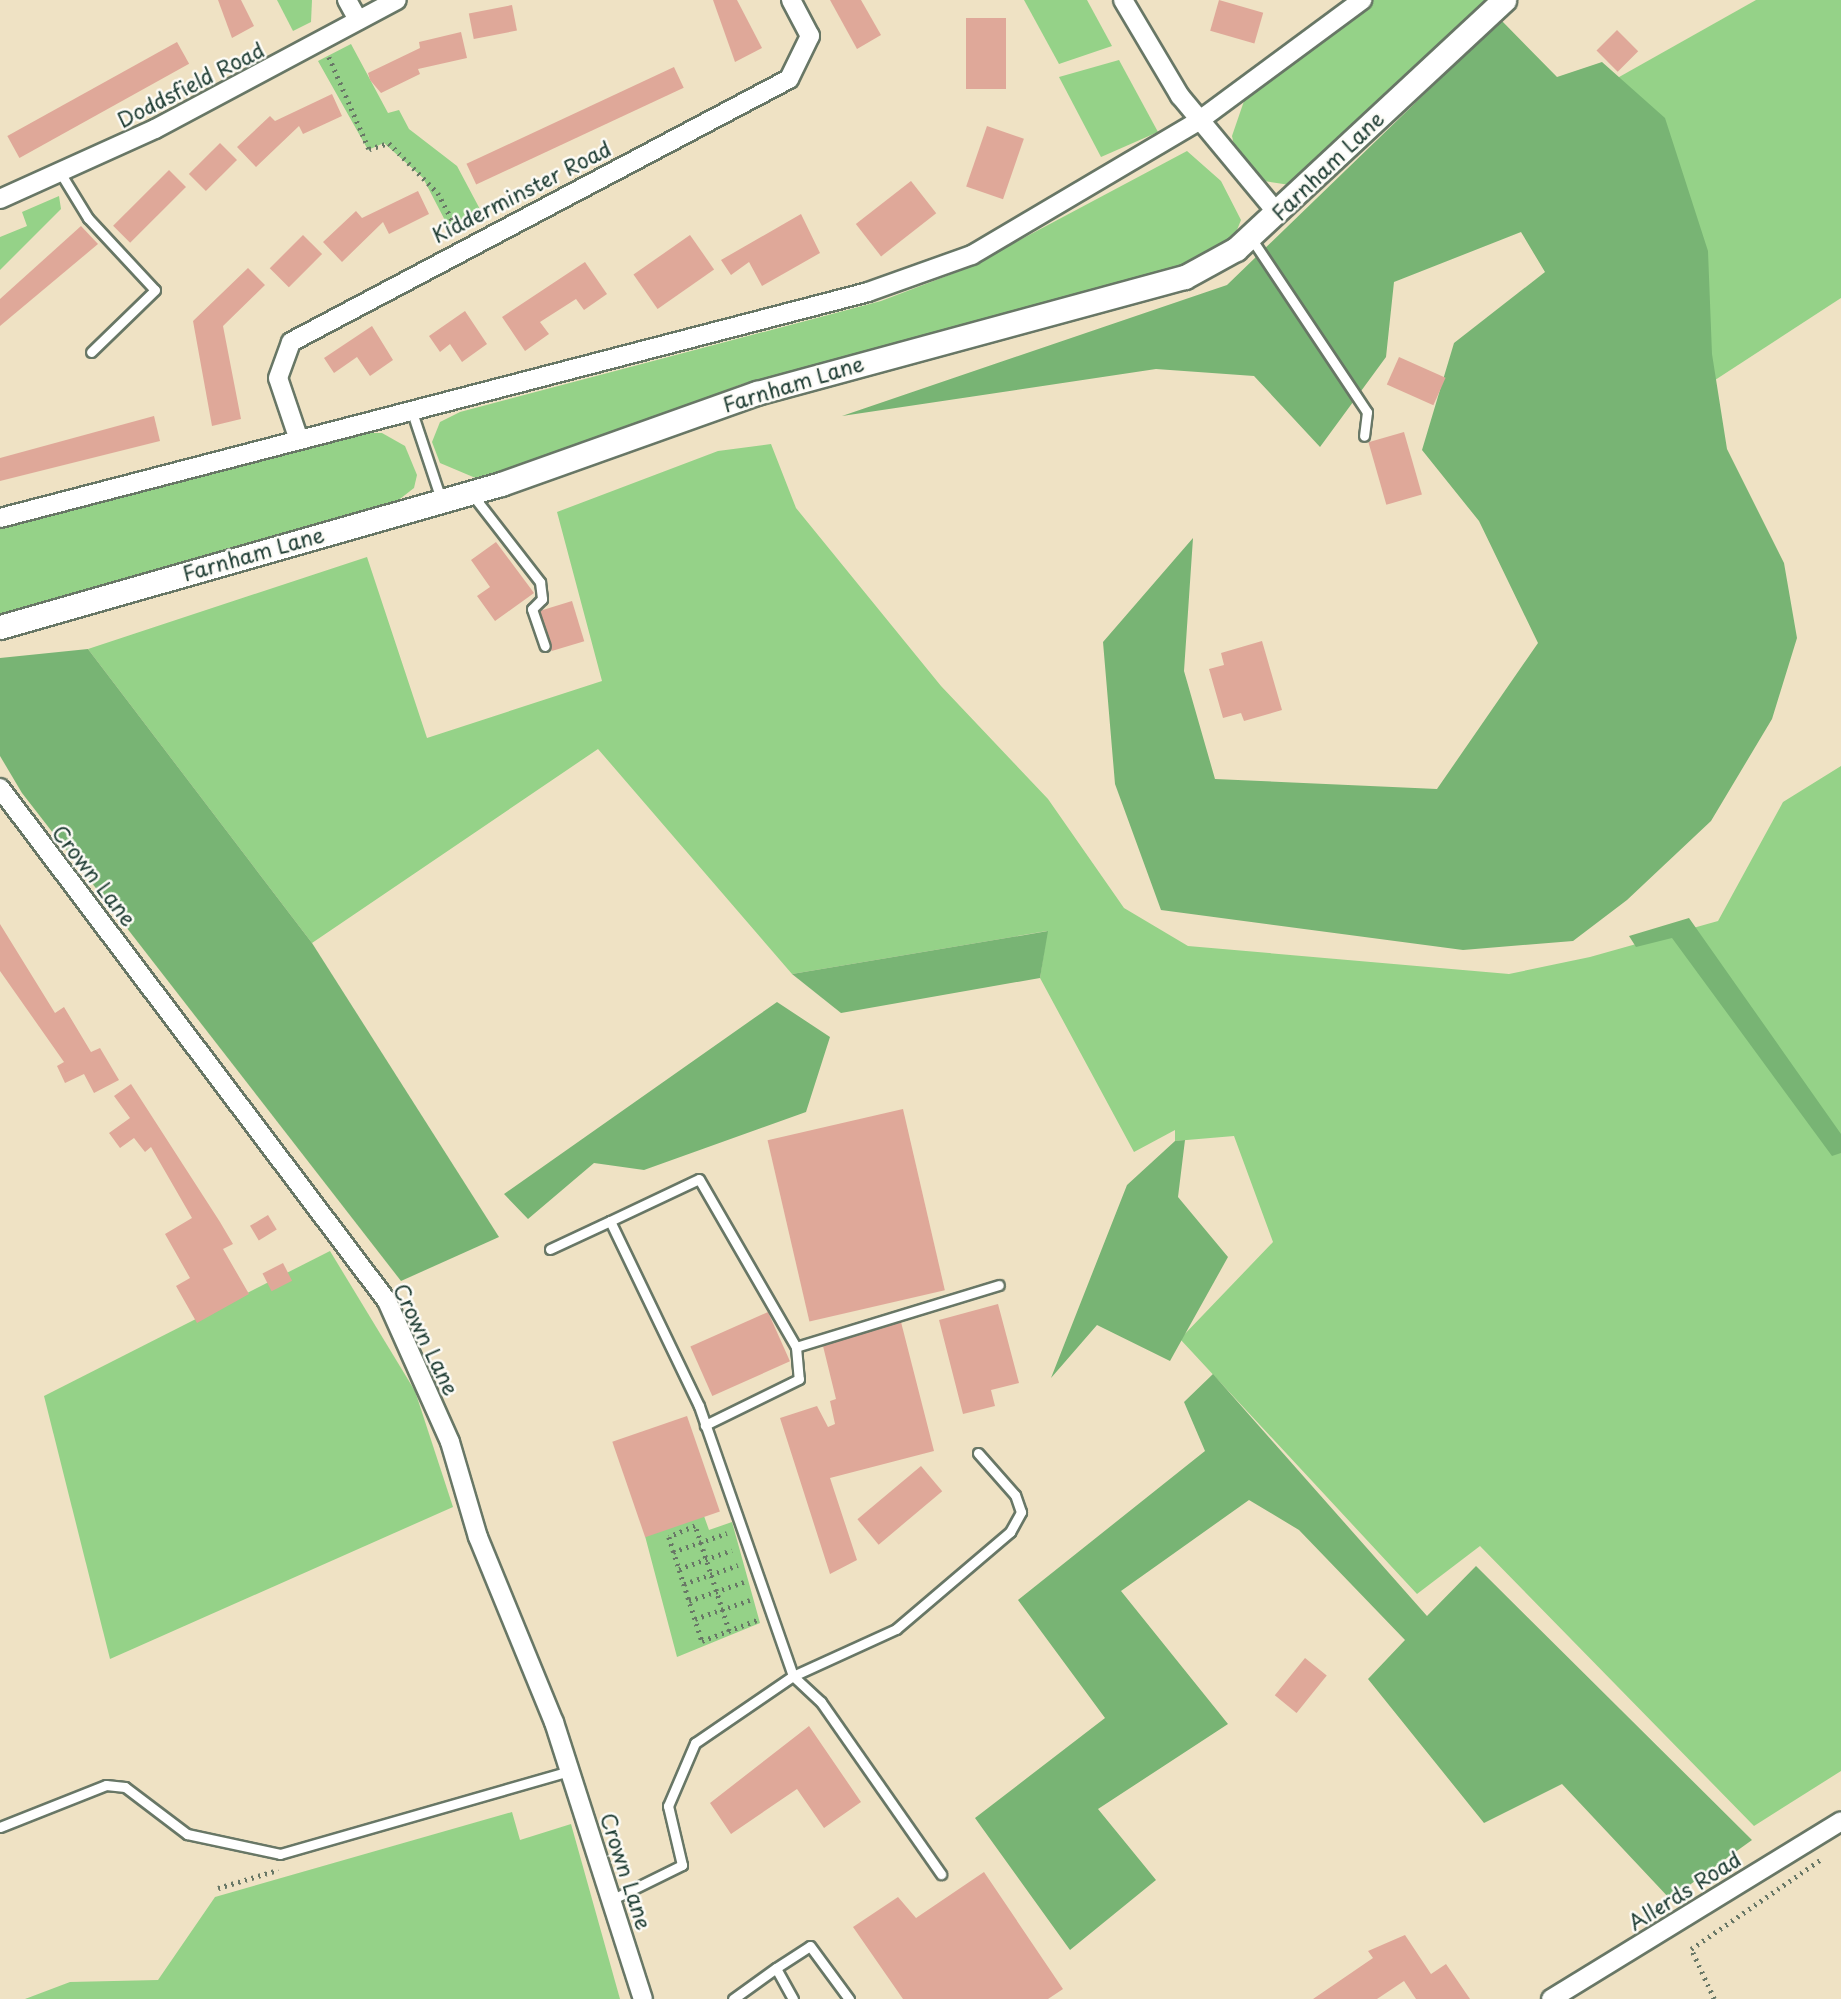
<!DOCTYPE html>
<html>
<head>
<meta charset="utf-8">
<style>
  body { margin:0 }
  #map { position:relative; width:1841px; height:1999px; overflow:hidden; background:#efe2c4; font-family:"Playpen Sans",sans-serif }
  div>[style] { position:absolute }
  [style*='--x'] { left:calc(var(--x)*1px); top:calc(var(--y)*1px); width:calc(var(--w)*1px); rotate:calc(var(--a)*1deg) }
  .green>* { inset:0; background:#95d288 }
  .forest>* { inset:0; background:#78b474 }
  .building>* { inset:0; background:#dfa899; transform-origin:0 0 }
  .path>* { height:4.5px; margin-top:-2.25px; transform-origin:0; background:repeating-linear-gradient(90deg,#687766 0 2px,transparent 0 7px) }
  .roads { filter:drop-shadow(2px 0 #687766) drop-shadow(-2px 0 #687766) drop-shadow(0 2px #687766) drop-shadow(0 -2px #687766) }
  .service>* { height:9px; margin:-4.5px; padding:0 4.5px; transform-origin:4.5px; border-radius:4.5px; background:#fff }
  .minor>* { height:18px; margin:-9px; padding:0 9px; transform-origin:9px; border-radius:9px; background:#fff }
  .tertiary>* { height:23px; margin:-11.5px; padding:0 11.5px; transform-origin:11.5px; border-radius:11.5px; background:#fff }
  span { translate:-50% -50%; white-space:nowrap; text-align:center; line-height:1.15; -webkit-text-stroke:5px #fdfcf7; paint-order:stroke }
  .street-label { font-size:21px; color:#1f3d34 }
</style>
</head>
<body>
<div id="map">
  <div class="green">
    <div style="clip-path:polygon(277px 0,312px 0,311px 22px,293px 31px)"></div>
    <div style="clip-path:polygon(1024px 0,1087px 0,1112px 46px,1059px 64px)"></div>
    <div style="clip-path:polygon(1373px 0,1488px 0,1290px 185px,1258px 180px,1237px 160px,1232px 136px,1244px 101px)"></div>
    <div style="clip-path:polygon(1756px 0,1841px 0,1841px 298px,1712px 382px,1612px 81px)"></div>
    <div style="clip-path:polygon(351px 44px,388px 113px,399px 110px,409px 129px,457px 166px,482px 213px,450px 230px,423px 178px,384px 143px,368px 150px,318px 61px)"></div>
    <div style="clip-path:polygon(1119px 60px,1158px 132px,1101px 157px,1059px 77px)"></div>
    <div style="clip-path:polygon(1187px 151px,1221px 181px,1241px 220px,1233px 240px,1215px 255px,1090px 297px,742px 384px,485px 482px,440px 463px,432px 442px,440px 422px,460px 412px,881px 301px,965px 269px)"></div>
    <div style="clip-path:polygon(59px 196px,61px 209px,0 270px,0 237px,27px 226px,22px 212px)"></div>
    <div style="clip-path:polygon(363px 433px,382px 433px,405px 446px,417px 475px,414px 488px,396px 502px,0 615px,0 528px)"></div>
    <div style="clip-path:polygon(771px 444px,796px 508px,941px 686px,1048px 799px,1124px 908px,1188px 946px,1509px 974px,1590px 957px,1718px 921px,1783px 802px,1841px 766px,1841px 1771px,1754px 1826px,1480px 1546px,1417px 1594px,1180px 1339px,1273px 1242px,1234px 1136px,1175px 1141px,1175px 1130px,1134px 1152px,1040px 978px,1047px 931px,792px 974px,598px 749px,312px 943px,88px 649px,367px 557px,427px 738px,602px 681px,557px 512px,718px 451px)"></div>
    <div style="clip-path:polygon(330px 1251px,415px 1391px,453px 1507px,110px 1659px,44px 1396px)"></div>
    <div style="clip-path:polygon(704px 1516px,709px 1530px,732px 1522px,760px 1623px,677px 1657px,645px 1536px)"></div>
    <div style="clip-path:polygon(512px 1812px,520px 1840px,571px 1824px,620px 1999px,25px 1999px,70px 1982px,158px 1980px,215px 1897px)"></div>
  </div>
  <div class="forest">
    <div style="clip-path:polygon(1501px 20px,1557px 77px,1602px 62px,1665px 118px,1708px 251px,1712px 354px,1727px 449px,1784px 563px,1797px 638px,1772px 719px,1711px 821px,1627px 900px,1573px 941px,1463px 950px,1161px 910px,1115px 784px,1103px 642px,1193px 538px,1184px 671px,1215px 779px,1437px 789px,1538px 643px,1479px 521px,1422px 450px,1454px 343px,1545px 272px,1521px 232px,1394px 282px,1386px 357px,1320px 447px,1254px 376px,1156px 369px,842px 416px,1227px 285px)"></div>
    <div style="clip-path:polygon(88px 649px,312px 943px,499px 1237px,401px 1281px,22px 793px,0 756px,0 658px)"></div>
    <div style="clip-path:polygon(1689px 918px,1841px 1134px,1841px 1153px,1832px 1156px,1672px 938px,1636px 947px,1629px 936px)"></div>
    <div style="clip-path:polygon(1048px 931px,1040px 978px,841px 1013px,792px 974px)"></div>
    <div style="clip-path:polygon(777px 1002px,830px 1037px,806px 1112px,644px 1170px,594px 1163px,528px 1219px,504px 1194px)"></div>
    <div style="clip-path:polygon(1185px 1140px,1178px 1197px,1228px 1257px,1170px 1361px,1097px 1325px,1051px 1378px,1127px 1185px,1175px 1141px)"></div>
    <div style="clip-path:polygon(1213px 1374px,1427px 1616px,1476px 1566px,1752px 1840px,1670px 1899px,1562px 1784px,1484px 1823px,1368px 1679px,1405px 1640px,1299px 1530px,1249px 1500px,1121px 1591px,1228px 1724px,1098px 1809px,1156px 1880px,1070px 1950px,975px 1818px,1105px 1718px,1018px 1600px,1205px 1451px,1184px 1402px)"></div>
  </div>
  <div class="building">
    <div style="clip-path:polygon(218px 0,241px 0,254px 26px,232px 38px)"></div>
    <div style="clip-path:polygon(713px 0,737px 0,762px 48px,735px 62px)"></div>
    <div style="clip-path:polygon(830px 0,861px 0,881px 35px,857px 49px)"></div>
    <div style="left:1219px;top:0;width:46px;height:32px;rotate:16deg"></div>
    <div style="left:512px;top:5px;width:26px;height:44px;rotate:79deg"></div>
    <div style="left:1006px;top:18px;width:71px;height:40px;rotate:90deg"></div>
    <div style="left:1617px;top:30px;width:30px;height:29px;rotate:45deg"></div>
    <div style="clip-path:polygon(461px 32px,467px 58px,418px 69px,420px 74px,381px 93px,370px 80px,368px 73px,420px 48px,419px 42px)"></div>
    <div style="left:177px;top:42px;width:25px;height:194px;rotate:61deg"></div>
    <div style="left:674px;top:67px;width:23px;height:229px;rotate:65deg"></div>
    <div style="clip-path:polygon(332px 94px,342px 116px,303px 134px,299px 126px,256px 167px,237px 147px,270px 116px,275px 121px)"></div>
    <div style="left:987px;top:126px;width:39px;height:64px;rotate:19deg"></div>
    <div style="left:220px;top:143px;width:24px;height:44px;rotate:45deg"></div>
    <div style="left:169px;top:170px;width:24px;height:79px;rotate:45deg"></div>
    <div style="left:911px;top:181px;width:41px;height:70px;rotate:52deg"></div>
    <div style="clip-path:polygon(418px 191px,429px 214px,389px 234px,383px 222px,342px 262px,323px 242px,356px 211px,362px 218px)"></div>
    <div style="clip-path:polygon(801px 214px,820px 253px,762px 286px,749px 262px,731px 275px,721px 260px)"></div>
    <div style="clip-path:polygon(81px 226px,98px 244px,0 326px,0 299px)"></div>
    <div style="left:303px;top:235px;width:27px;height:47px;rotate:45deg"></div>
    <div style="left:690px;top:235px;width:42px;height:69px;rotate:55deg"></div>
    <div style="clip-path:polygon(585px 262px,607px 294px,584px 310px,576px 299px,540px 322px,549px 334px,525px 351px,502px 317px)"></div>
    <div style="clip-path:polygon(248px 268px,265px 285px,223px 326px,241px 419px,212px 426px,193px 321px)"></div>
    <div style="clip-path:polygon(465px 311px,487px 344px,462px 362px,450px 344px,440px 352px,429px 336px)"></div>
    <div style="clip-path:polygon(372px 326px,393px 360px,370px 376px,357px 357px,334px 373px,324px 358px)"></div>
    <div style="left:1399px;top:357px;width:51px;height:30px;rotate:24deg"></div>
    <div style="clip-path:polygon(154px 416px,160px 441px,0 481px,0 458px)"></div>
    <div style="left:1404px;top:432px;width:65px;height:37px;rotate:74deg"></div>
    <div style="clip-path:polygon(496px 542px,534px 593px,495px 621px,477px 596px,490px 587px,471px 560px)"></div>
    <div style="left:572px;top:601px;width:42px;height:34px;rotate:73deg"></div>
    <div style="clip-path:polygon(1262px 641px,1282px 710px,1244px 721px,1241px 713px,1223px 718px,1209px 669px,1224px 665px,1221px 653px)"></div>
    <div style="clip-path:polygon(0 924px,55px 1013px,64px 1007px,91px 1052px,100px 1048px,119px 1080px,94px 1093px,84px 1074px,65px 1083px,57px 1066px,64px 1062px,0 971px)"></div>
    <div style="clip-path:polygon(131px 1084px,220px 1222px,233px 1244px,223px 1249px,249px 1294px,197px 1323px,176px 1286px,190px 1278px,165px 1234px,192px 1218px,151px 1147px,145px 1152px,134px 1138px,120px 1148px,109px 1133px,130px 1118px,114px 1096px)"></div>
    <div style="left:903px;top:1109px;width:186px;height:139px;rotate:77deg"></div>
    <div style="left:268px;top:1215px;width:17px;height:21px;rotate:59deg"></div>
    <div style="left:283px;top:1263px;width:20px;height:23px;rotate:63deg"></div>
    <div style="clip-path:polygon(998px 1304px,1019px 1383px,991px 1390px,995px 1406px,963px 1414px,939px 1320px)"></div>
    <div style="left:768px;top:1312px;width:54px;height:85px;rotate:66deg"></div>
    <div style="clip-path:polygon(901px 1322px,934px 1451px,830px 1478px,857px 1560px,830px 1574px,780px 1418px,817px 1406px,828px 1427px,835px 1424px,830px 1401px,836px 1399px,823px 1346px)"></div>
    <div style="left:687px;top:1416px;width:101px;height:79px;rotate:71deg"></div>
    <div style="left:921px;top:1466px;width:33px;height:83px;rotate:50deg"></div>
    <div style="left:1305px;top:1658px;width:28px;height:48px;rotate:39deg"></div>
    <div style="clip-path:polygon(809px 1726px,861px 1802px,824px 1828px,797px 1789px,731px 1834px,710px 1803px)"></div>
    <div style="clip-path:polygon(984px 1872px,1063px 1989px,1048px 1999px,903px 1999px,853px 1927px,898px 1897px,916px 1918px)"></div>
    <div style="clip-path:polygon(1405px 1935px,1431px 1974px,1446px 1964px,1470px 1999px,1416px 1999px,1404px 1981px,1377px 1999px,1313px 1999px,1373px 1958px,1368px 1951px)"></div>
  </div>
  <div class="path">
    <div style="--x:329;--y:57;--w:100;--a:66.5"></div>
    <div style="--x:369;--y:149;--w:21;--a:-17"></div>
    <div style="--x:389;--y:143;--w:70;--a:45.6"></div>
    <div style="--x:438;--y:193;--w:45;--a:62.3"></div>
    <div style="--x:673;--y:1552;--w:57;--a:-19.4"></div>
    <div style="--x:679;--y:1569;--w:56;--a:-19.7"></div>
    <div style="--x:684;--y:1584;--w:57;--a:-19.4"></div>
    <div style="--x:689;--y:1601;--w:58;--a:-19.1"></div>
    <div style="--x:695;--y:1619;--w:58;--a:-19.1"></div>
    <div style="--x:729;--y:1631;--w:110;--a:-107.9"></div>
    <div style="--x:695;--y:1526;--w:28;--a:157"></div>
    <div style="--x:669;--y:1537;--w:109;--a:72.4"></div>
    <div style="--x:702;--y:1641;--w:59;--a:-20.9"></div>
    <div style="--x:218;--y:1888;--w:63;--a:-16.7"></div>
    <div style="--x:1714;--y:1999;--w:55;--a:-114.7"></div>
    <div style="--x:1691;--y:1949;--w:157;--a:-34.6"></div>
  </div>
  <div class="roads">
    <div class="service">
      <div style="--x:61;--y:174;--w:52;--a:58.5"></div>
      <div style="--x:88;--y:218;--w:98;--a:47.1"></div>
      <div style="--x:155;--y:290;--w:89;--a:135.9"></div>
      <div style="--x:1251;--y:238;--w:209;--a:56.3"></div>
      <div style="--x:1367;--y:412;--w:24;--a:97"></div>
      <div style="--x:412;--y:412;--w:92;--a:71.6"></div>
      <div style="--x:471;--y:493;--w:113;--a:52.2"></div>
      <div style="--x:540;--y:582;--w:17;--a:83"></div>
      <div style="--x:542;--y:599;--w:14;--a:135"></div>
      <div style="--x:532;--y:609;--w:39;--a:71"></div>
      <div style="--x:610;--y:1221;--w:98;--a:-25.3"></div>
      <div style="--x:699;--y:1179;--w:194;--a:60"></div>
      <div style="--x:796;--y:1347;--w:32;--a:85"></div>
      <div style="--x:799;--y:1379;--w:105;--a:153.9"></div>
      <div style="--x:550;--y:1249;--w:66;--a:-25"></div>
      <div style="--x:610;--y:1221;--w:205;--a:64.3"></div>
      <div style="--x:699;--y:1406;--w:286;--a:70.8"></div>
      <div style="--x:793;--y:1676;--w:113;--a:-24.5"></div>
      <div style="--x:896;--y:1629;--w:150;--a:-40.4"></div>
      <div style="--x:1010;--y:1532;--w:23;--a:-61"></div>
      <div style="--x:1021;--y:1512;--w:18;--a:-109"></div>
      <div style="--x:1015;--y:1495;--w:56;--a:-131.4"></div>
      <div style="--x:796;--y:1347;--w:212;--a:-17"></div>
      <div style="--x:0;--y:1827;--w:114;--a:-21.6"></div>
      <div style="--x:106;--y:1785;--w:19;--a:6"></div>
      <div style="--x:125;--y:1787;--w:78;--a:37.2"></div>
      <div style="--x:187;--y:1834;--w:95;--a:12.1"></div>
      <div style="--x:280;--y:1854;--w:302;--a:-16"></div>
      <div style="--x:613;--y:1899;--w:77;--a:-26.2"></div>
      <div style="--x:682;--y:1865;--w:61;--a:-103.3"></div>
      <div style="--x:668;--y:1806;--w:69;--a:-66.8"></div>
      <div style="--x:695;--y:1743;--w:119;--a:-34.4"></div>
      <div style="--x:793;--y:1676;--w:38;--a:43"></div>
      <div style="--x:821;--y:1702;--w:210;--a:55.1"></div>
      <div style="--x:733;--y:1999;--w:53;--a:-35.8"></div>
      <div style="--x:793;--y:1999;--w:35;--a:-119"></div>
      <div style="--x:776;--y:1968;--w:40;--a:-32.9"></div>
      <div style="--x:810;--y:1946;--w:66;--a:53.7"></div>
    </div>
    <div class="minor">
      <div style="--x:347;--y:0;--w:23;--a:61"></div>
      <div style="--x:1123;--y:0;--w:112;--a:59.3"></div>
      <div style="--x:1180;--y:96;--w:152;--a:50.3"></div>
      <div style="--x:0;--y:199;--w:170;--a:-24.3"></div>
      <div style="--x:155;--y:129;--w:274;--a:-28.1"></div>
      <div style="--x:299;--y:440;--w:65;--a:-108.7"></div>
      <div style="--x:278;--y:378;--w:38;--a:-70"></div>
      <div style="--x:291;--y:342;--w:563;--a:-27.84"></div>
      <div style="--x:789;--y:79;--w:48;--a:-64"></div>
      <div style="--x:810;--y:36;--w:41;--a:-117.8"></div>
      <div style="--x:0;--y:518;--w:897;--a:-14.59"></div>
      <div style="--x:868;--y:292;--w:110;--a:-19.6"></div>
      <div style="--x:972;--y:255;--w:265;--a:-30.6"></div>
      <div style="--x:1200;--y:120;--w:202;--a:-36.5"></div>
      <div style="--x:0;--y:788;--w:643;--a:52.97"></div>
      <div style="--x:387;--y:1301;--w:154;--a:65.9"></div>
      <div style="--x:450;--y:1442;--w:99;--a:73.6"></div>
      <div style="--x:478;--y:1537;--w:200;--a:67.7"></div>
      <div style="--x:554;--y:1722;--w:291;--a:72.2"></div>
      <div style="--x:1551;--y:1999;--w:340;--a:-31.5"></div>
    </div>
    <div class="tertiary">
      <div style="--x:0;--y:627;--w:521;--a:-15.93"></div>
      <div style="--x:501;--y:484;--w:272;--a:-19.6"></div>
      <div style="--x:757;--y:393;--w:443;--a:-15.2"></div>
      <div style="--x:1185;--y:277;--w:58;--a:-28.8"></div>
      <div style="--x:1236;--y:249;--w:366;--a:-42.9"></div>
    </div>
  </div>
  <div class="street-label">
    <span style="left:190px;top:84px;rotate:-27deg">Doddsfield Road</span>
    <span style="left:1327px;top:165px;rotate:-44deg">Farnham Lane</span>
    <span style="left:521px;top:191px;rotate:-27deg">Kidderminster Road</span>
    <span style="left:793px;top:383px;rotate:-17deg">Farnham Lane</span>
    <span style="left:253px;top:553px;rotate:-16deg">Farnham Lane</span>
    <span style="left:95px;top:875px;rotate:52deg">Crown Lane</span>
    <span style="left:427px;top:1339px;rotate:64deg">Crown Lane</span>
    <span style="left:627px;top:1871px;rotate:72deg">Crown Lane</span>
    <span style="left:1684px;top:1890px;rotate:-32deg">Allerds Road</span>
  </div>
</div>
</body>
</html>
